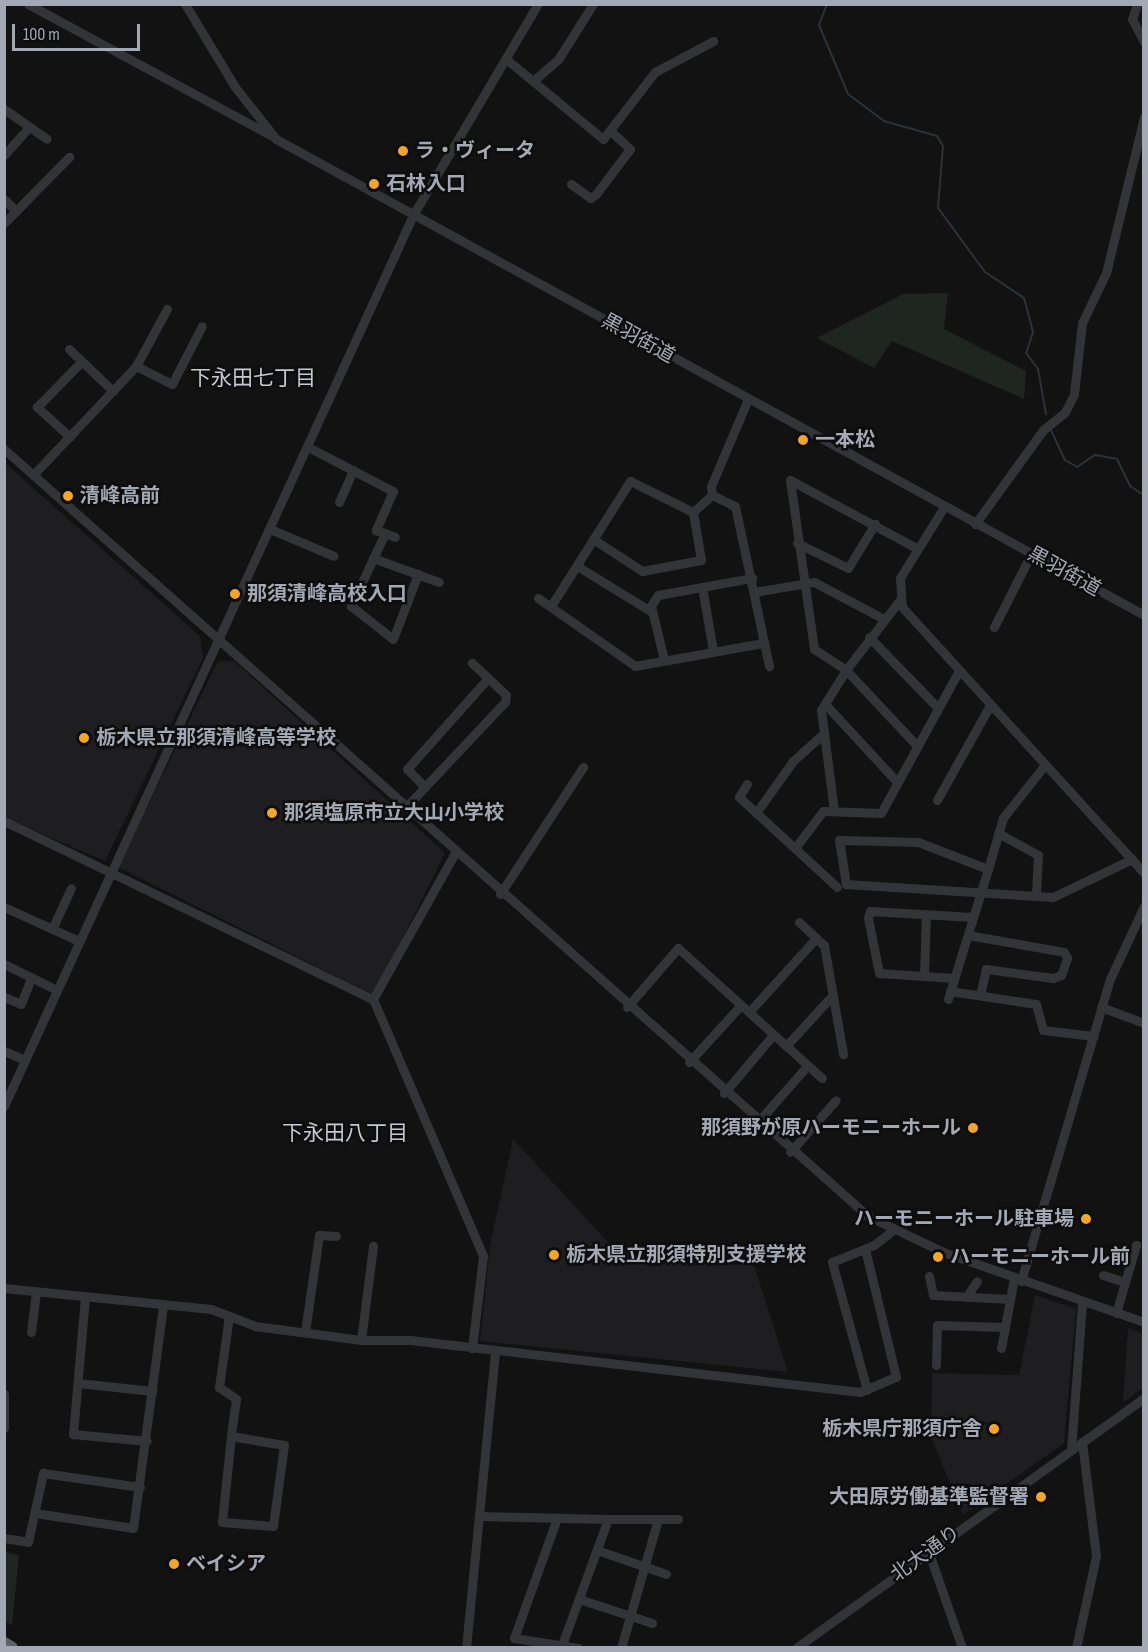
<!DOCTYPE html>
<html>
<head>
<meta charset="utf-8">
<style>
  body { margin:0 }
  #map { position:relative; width:1148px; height:1652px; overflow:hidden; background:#121213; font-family:"Sofia Sans Condensed","Noto Sans JP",sans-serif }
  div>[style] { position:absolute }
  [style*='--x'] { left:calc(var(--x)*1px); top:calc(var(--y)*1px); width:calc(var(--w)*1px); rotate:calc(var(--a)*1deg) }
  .built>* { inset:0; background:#1e1e20 }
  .green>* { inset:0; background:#1e261f }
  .stream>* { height:2px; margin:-1px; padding:0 1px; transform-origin:1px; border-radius:1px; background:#2a3339 }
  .minor>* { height:9px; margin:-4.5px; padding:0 4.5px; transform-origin:4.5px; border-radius:4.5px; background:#333438 }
  .highway>* { height:14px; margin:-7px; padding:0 7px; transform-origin:7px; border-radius:7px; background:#5f6269 }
  .dots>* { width:16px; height:16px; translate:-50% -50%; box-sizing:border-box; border:3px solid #0d0d0e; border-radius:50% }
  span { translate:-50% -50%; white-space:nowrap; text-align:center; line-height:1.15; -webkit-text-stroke:5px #0d0d0e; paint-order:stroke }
  .poi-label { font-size:20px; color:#a3a9b4; font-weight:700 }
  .left { translate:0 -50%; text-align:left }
  .right { translate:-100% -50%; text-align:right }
  .street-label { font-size:20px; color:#a3a9b4 }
  .neighbourhood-label { font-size:21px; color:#c4c8d0 }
  .frame { position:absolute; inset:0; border:6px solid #a3a9b4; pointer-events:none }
  .scale { position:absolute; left:12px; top:24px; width:128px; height:27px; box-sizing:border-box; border:3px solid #a3a9b4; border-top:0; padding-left:8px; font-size:18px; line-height:21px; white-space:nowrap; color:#a3a9b4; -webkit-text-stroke:4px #0d0d0e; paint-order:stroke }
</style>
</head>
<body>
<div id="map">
  <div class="built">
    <div style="clip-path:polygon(4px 462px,200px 636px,203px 658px,105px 861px,5px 818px)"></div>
    <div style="clip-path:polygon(218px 661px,234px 661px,445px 853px,374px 995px,118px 867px)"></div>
    <div style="clip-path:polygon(513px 1139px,627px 1263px,754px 1265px,788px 1372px,480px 1341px,490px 1246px)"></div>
    <div style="clip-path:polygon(1035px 1295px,1076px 1309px,1064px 1443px,963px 1515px,931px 1437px,932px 1373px,1019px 1375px)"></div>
    <div style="clip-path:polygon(1128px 1328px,1143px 1334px,1143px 1388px,1123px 1402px)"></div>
  </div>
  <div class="green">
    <div style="clip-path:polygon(948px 293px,944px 329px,1026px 371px,1024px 399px,892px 341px,874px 368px,817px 338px,903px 294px)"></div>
    <div style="clip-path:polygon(5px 1552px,19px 1555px,12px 1625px,5px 1621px)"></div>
  </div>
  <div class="stream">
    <div style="--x:827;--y:4;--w:22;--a:111"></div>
    <div style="--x:819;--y:25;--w:75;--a:67.2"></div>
    <div style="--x:848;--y:94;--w:45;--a:36.9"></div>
    <div style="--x:884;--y:121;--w:55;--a:15.8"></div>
    <div style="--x:937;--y:136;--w:12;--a:59"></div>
    <div style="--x:943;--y:146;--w:62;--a:94.6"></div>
    <div style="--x:938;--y:208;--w:79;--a:53.7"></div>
    <div style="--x:985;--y:272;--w:47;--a:33.7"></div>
    <div style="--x:1024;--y:298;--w:35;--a:75"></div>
    <div style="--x:1033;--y:332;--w:22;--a:108"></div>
    <div style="--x:1026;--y:353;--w:20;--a:53"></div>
    <div style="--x:1038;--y:369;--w:46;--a:79.9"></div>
    <div style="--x:1050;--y:428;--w:35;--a:65"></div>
    <div style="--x:1065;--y:460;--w:14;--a:30"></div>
    <div style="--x:1077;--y:467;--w:22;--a:-34"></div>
    <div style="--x:1095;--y:455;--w:22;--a:10"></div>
    <div style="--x:1117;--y:459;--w:30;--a:64"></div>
    <div style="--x:1130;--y:486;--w:17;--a:33"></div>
  </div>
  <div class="minor">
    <div style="--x:28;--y:4;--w:277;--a:28.4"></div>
    <div style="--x:185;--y:4;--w:97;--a:58.9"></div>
    <div style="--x:235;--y:87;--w:66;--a:51.7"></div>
    <div style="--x:276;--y:139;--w:990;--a:28.74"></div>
    <div style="--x:1137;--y:4;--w:16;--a:108"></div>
    <div style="--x:1132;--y:19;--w:26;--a:62"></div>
    <div style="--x:506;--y:59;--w:126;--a:39.5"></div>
    <div style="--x:603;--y:139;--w:85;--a:-52.2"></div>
    <div style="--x:655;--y:72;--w:66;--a:-28.1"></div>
    <div style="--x:533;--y:81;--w:35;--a:-41"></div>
    <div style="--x:559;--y:58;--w:64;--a:-57.8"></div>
    <div style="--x:4;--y:109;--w:52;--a:34.9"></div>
    <div style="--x:4;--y:155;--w:38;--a:-48"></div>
    <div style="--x:571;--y:184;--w:24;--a:36"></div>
    <div style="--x:590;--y:198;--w:7;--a:-34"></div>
    <div style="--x:596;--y:194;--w:56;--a:-52.9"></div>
    <div style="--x:630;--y:149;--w:23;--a:-137"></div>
    <div style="--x:4;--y:199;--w:17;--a:45"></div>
    <div style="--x:4;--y:223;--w:93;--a:-45.4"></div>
    <div style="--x:69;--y:349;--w:61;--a:43.7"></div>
    <div style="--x:136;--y:366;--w:40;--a:26.6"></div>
    <div style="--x:172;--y:384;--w:65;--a:-62.7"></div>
    <div style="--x:748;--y:399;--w:95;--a:113"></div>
    <div style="--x:711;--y:486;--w:9;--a:84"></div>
    <div style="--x:712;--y:495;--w:25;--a:26"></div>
    <div style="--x:735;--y:506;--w:164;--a:78"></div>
    <div style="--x:70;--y:437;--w:45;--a:-137.7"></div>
    <div style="--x:37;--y:407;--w:63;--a:-45.6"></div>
    <div style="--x:308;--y:447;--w:96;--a:27.4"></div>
    <div style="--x:393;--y:491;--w:43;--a:113.6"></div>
    <div style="--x:376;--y:530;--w:20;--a:20"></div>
    <div style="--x:4;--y:449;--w:1155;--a:41.6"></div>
    <div style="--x:868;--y:1216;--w:83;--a:25.6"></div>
    <div style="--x:943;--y:1252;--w:213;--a:19.2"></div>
    <div style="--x:33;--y:475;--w:150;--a:-46.6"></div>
    <div style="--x:136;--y:366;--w:65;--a:-61.5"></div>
    <div style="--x:790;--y:480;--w:171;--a:81.9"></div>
    <div style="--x:814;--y:649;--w:38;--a:33"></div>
    <div style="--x:846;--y:670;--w:88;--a:-52.4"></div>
    <div style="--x:790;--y:480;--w:145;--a:28.3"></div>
    <div style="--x:339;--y:502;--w:35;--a:-66"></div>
    <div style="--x:944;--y:507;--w:84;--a:121.8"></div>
    <div style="--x:900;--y:578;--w:29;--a:86"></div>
    <div style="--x:902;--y:607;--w:360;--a:47.7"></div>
    <div style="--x:975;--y:524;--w:116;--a:-54.1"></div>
    <div style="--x:1043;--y:430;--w:28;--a:-39"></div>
    <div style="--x:1065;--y:412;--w:20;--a:-63"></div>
    <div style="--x:1074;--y:394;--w:71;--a:-83.6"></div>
    <div style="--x:1082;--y:323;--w:55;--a:-64.4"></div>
    <div style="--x:1106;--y:273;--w:161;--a:-76.3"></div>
    <div style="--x:270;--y:529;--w:69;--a:22.9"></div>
    <div style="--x:385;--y:533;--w:81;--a:115"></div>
    <div style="--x:351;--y:606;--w:53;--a:38.2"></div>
    <div style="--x:393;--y:639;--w:70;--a:-69"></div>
    <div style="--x:593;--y:539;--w:59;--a:33.1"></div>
    <div style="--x:642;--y:571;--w:60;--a:-10.6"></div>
    <div style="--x:701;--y:560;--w:49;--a:-99.5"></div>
    <div style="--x:693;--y:512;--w:25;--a:-42"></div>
    <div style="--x:797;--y:543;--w:57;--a:26.1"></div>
    <div style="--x:848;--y:568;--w:52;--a:-58.5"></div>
    <div style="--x:373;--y:558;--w:70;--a:20"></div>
    <div style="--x:577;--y:566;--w:88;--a:31.5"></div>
    <div style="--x:702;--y:587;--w:65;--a:80.2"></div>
    <div style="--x:754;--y:592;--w:61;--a:-9.5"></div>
    <div style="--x:814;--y:582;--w:77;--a:27.9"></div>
    <div style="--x:538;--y:598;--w:118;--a:35"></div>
    <div style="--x:635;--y:666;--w:130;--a:-10.2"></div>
    <div style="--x:551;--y:606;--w:148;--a:-57.7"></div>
    <div style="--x:630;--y:481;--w:70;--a:26.2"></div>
    <div style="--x:994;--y:627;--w:82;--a:-63.1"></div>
    <div style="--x:869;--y:637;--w:98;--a:45.8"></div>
    <div style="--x:664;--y:660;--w:56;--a:-103.5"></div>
    <div style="--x:651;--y:606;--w:13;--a:-58"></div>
    <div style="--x:658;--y:595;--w:96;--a:-10.3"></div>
    <div style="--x:826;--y:705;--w:105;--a:47.3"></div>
    <div style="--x:1044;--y:766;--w:66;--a:128.3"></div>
    <div style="--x:1003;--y:818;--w:53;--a:106.4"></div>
    <div style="--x:988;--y:869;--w:75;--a:-158.9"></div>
    <div style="--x:918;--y:842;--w:79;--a:-178.5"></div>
    <div style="--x:839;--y:840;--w:45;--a:81"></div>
    <div style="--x:846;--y:884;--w:207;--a:3.6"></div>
    <div style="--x:1053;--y:897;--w:88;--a:-25.7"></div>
    <div style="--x:747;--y:784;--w:15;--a:122"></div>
    <div style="--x:739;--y:797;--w:133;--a:42.6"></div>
    <div style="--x:425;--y:787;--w:25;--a:-135"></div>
    <div style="--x:407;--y:769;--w:122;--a:-48.3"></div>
    <div style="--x:937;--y:800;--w:107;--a:-60.8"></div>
    <div style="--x:405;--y:808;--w:146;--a:-46.7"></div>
    <div style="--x:505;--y:702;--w:7;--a:-82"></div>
    <div style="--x:506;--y:695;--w:47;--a:-136.7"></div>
    <div style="--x:834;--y:811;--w:102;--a:-97.3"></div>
    <div style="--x:821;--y:710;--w:47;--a:-58"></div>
    <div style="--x:846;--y:670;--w:104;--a:46.9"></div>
    <div style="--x:756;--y:813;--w:64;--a:-54.6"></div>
    <div style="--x:793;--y:761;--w:42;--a:-42.1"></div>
    <div style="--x:4;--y:821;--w:410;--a:25.8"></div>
    <div style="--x:373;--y:999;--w:280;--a:66.8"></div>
    <div style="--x:483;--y:1256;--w:93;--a:96.8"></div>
    <div style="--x:998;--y:833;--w:46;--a:28.8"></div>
    <div style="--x:1038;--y:855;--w:39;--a:93"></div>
    <div style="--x:795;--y:848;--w:46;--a:-52.9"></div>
    <div style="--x:823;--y:811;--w:58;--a:2"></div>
    <div style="--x:881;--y:813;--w:158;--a:-61.3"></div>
    <div style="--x:500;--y:894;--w:152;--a:-56.8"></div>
    <div style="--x:4;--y:907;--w:82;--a:24.4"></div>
    <div style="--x:799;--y:922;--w:34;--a:43"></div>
    <div style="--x:824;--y:945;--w:111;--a:80.1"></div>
    <div style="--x:52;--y:929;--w:45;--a:-65.1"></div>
    <div style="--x:968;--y:935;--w:97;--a:10"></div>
    <div style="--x:1064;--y:952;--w:7;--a:63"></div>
    <div style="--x:1067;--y:958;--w:18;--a:109"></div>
    <div style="--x:1061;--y:975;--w:9;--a:159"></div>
    <div style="--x:1053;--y:978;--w:68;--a:-172.3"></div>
    <div style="--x:986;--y:969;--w:27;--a:103"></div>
    <div style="--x:4;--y:964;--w:59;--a:26.1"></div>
    <div style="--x:924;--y:976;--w:62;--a:-88.2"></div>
    <div style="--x:954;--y:978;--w:75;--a:-176.2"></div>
    <div style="--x:879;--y:973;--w:56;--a:-101.3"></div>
    <div style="--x:868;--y:918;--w:7;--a:-74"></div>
    <div style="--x:870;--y:911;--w:103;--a:3.3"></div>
    <div style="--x:950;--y:991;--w:87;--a:8.6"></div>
    <div style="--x:1036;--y:1004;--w:27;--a:75"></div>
    <div style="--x:1043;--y:1030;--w:51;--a:6.7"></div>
    <div style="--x:4;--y:997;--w:18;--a:22"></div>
    <div style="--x:21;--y:1004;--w:28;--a:-69"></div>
    <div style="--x:373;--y:999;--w:167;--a:-60.7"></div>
    <div style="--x:948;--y:999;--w:136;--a:-72.9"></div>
    <div style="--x:627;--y:1007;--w:78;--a:-49.2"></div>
    <div style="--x:678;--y:948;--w:194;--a:42.1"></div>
    <div style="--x:1101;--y:1007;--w:46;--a:20.4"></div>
    <div style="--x:749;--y:1012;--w:100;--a:-47.8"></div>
    <div style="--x:786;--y:1046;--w:65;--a:-47.5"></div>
    <div style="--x:4;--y:1051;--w:23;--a:23"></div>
    <div style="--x:689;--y:1062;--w:77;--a:-47.6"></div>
    <div style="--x:724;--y:1093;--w:76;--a:-49.8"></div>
    <div style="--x:4;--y:1106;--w:980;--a:-65.34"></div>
    <div style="--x:413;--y:215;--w:245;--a:-59.4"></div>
    <div style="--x:757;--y:1123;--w:76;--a:-48.7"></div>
    <div style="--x:790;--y:1152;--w:69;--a:-48.5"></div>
    <div style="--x:1103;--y:1275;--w:23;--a:18"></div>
    <div style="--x:929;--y:1276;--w:19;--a:78"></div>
    <div style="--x:933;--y:1295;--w:77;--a:3"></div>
    <div style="--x:1021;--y:1281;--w:315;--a:-73.6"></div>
    <div style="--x:1110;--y:979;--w:81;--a:-65"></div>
    <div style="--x:4;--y:1288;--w:208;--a:5.8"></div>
    <div style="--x:211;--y:1309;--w:47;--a:21.1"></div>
    <div style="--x:255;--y:1326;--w:107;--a:7.5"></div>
    <div style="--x:361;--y:1340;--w:49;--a:0"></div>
    <div style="--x:410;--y:1340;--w:453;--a:6.6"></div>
    <div style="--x:860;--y:1392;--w:39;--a:-23"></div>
    <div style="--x:896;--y:1377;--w:132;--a:-103.6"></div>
    <div style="--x:85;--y:1297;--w:138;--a:95"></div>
    <div style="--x:73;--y:1434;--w:74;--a:5.4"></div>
    <div style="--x:966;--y:1297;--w:19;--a:-55"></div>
    <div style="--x:1116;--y:1313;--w:71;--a:-73.6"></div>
    <div style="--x:229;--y:1316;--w:72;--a:98"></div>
    <div style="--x:219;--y:1387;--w:21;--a:35"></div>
    <div style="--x:236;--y:1399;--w:37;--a:98"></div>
    <div style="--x:231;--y:1436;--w:86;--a:96"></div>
    <div style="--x:222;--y:1522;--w:51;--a:4.5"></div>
    <div style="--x:273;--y:1526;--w:82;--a:-82.3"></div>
    <div style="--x:284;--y:1445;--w:54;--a:-170.4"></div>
    <div style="--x:31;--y:1332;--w:40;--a:-82.9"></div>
    <div style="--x:305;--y:1332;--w:98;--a:-81.8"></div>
    <div style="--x:319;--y:1235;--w:17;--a:3"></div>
    <div style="--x:361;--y:1340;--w:95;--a:-82.7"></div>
    <div style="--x:1001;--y:1348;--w:21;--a:-79"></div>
    <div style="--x:936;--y:1365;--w:40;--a:-88.6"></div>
    <div style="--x:937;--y:1325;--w:68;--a:1.7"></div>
    <div style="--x:1005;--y:1327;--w:50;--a:-79.6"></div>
    <div style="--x:78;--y:1383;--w:75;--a:6.1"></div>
    <div style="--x:867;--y:1390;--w:133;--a:-105.3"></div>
    <div style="--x:832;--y:1262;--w:45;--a:-22"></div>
    <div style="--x:874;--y:1245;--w:24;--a:-38"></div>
    <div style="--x:4;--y:1394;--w:34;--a:90"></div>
    <div style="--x:1071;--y:1450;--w:148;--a:-85.7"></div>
    <div style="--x:35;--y:1513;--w:99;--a:8.7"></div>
    <div style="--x:133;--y:1528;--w:224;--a:-82.3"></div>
    <div style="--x:480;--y:1516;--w:128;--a:1.3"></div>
    <div style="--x:608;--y:1519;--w:131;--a:110.1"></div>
    <div style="--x:557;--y:1518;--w:127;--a:109.7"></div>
    <div style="--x:514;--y:1638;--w:65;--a:8.9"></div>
    <div style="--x:608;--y:1519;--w:70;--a:0"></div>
    <div style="--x:4;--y:1538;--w:24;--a:9"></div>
    <div style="--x:28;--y:1542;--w:71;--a:-77.7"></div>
    <div style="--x:43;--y:1473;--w:98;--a:8.2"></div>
    <div style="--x:597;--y:1550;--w:73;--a:19.2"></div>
    <div style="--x:929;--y:1553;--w:101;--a:70.8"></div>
    <div style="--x:579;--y:1599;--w:77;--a:18.2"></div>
    <div style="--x:466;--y:1648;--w:299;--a:-84.4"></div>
    <div style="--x:621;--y:1648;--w:134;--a:-74"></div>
    <div style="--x:796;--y:1648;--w:428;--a:-35.7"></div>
    <div style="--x:1076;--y:1648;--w:94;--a:-77.7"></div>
    <div style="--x:1096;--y:1556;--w:115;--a:-97"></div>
  </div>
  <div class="highway">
    <div style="--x:4;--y:1644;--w:8;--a:30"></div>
  </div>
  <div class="dots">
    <div style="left:403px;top:151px;background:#f2a52b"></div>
    <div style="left:374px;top:184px;background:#f2a52b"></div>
    <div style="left:803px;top:440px;background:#f2a52b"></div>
    <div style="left:68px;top:496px;background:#f2a52b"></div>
    <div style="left:235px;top:594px;background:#f2a52b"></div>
    <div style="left:84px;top:738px;background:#f2a52b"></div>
    <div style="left:272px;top:813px;background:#f2a52b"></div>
    <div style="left:973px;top:1128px;background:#f2a52b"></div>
    <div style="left:1086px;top:1219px;background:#f2a52b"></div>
    <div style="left:554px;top:1255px;background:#f2a52b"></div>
    <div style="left:938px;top:1257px;background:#f2a52b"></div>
    <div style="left:994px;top:1429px;background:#f2a52b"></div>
    <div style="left:1041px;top:1497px;background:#f2a52b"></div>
    <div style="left:174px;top:1564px;background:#f2a52b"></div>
  </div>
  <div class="poi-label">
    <span class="left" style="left:415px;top:151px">ラ・ヴィータ</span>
    <span class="left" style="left:386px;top:184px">石林入口</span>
    <span class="left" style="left:815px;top:440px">一本松</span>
    <span class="left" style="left:80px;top:496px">清峰高前</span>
    <span class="left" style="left:247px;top:594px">那須清峰高校入口</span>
    <span class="left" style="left:96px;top:738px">栃木県立那須清峰高等学校</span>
    <span class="left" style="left:284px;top:813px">那須塩原市立大山小学校</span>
    <span class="right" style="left:961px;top:1128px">那須野が原ハーモニーホール</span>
    <span class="right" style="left:1074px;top:1219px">ハーモニーホール駐車場</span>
    <span class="left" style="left:566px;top:1255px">栃木県立那須特別支援学校</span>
    <span class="left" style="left:950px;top:1257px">ハーモニーホール前</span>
    <span class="right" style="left:982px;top:1429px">栃木県庁那須庁舎</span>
    <span class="right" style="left:1029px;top:1497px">大田原労働基準監督署</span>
    <span class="left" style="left:186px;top:1564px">ベイシア</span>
  </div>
  <div class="street-label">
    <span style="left:638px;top:339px;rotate:29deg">黒羽街道</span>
    <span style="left:1064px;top:572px;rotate:29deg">黒羽街道</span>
    <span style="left:926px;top:1554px;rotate:-36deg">北大通り</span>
  </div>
  <div class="neighbourhood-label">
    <span style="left:253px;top:379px">下永田七丁目</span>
    <span style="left:345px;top:1134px">下永田八丁目</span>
  </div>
  <div class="frame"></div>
  <div class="scale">100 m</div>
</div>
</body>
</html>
